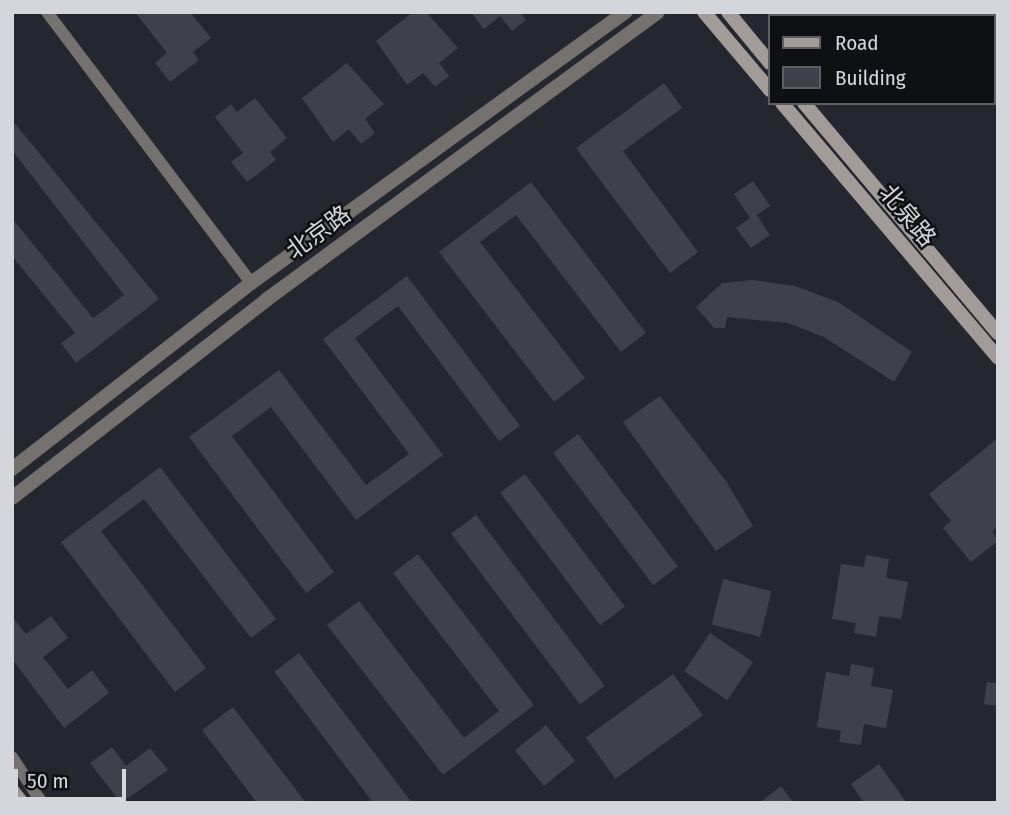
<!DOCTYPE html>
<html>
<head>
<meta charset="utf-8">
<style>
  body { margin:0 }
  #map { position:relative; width:1010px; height:815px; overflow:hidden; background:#24272f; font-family:"Fira Sans Condensed","Noto Sans SC",sans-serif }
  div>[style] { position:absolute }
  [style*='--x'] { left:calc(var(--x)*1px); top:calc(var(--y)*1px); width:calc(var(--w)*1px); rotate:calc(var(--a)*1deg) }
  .building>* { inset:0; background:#3e414a; transform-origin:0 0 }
  .minor>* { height:12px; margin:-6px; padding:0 6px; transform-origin:6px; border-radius:6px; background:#75716e }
  .tertiary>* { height:14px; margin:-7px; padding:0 7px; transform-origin:7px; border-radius:7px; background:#75716e }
  .secondary>* { height:14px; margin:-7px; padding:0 7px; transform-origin:7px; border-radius:7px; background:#a29b97 }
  span { translate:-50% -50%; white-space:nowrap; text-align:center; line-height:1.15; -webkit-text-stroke:5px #0e1013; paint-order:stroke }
  .street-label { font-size:24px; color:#d4d6dc }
  .frame { position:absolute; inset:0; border:14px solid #d4d6dc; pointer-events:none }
  .legend { position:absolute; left:768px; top:14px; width:228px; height:91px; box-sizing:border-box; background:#0e1013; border:2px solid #5d5f63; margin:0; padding:9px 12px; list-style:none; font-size:21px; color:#d4d6dc }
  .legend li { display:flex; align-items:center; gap:14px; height:35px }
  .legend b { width:35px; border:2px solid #5d5f63 }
  .scale { position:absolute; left:14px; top:769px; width:112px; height:32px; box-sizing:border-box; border:4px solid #d4d6dc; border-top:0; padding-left:9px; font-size:21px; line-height:24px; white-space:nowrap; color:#d4d6dc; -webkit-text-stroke:5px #0e1013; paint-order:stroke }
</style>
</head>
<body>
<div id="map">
  <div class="building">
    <div style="clip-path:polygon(135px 12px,190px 12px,211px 38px,193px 52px,199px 60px,170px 82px,155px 63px,167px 53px)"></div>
    <div style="clip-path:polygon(413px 12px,426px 12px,458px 48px,439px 63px,449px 76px,435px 87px,423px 73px,407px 85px,376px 41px)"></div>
    <div style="clip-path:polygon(471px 12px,520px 12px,526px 20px,512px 31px,500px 16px,484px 29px)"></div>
    <div style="clip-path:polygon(347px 63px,384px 104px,365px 119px,375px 133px,361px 144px,349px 129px,333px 142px,302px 98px)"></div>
    <div style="clip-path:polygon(664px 83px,682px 108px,623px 151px,698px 252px,670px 273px,576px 148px)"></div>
    <div style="clip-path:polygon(255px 98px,287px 138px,270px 152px,276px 160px,247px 182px,231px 162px,243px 153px,215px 117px,231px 104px,237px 112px)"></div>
    <div style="clip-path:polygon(12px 120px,159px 299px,76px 363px,61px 343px,75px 333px,12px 256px,12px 218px,93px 318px,124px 295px,12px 150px)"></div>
    <div style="clip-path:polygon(753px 181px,770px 206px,757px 215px,770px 235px,751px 248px,736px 228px,750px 218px,734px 194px)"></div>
    <div style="clip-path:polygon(531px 182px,646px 333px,621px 352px,516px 215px,480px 242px,585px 378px,554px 402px,439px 252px)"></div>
    <div style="clip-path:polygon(407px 276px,520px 426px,499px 441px,398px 306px,355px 338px,443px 455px,356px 520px,271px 407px,232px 436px,334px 572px,306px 593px,189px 437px,279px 370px,366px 485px,409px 454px,323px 339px)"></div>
    <div style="clip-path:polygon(752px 280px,795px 286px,838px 302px,912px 352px,894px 382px,824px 337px,788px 323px,727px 317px,725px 328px,714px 328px,696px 307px,722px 283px)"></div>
    <div style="clip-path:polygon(660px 396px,726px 481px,753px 526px,716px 551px,623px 422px)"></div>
    <div style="left:578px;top:434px;width:166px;height:31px;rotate:53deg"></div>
    <div style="clip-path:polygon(998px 438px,998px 527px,992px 531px,998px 541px,971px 562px,943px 528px,951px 521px,929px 494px)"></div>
    <div style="clip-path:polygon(160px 467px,276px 619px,251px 638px,144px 499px,101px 531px,206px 668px,175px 692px,61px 542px)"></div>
    <div style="left:525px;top:474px;width:166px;height:31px;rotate:53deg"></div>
    <div style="left:476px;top:515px;width:214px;height:31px;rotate:53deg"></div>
    <div style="clip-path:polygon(418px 554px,534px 705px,443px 775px,327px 625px,359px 601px,464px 738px,499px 711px,393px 573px)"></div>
    <div style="clip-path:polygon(866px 555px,889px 559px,886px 578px,908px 582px,901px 619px,879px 616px,876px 637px,854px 633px,856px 623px,832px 619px,841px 564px,864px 567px)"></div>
    <div style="left:723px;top:579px;width:50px;height:47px;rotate:14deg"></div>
    <div style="clip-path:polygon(12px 616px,26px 634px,51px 616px,68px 638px,43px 657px,68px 689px,92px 670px,109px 693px,64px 728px,12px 659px)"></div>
    <div style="left:710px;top:633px;width:52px;height:46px;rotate:34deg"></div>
    <div style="left:299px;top:653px;width:189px;height:31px;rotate:53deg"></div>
    <div style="clip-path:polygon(851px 664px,874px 668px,871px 686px,893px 690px,886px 728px,864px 724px,861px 745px,839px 742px,841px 731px,817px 727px,826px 672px,849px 676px)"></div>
    <div style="left:673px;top:674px;width:51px;height:108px;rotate:54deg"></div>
    <div style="clip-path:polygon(987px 682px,998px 683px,998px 706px,984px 704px)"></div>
    <div style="clip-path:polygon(233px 707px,306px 803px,257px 803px,202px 730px)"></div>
    <div style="left:546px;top:725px;width:46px;height:40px;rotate:51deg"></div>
    <div style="clip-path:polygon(112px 747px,126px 766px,150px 748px,168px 770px,121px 803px,90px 763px)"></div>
    <div style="clip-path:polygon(879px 764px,907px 803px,864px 803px,851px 784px)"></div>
    <div style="clip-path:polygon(781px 786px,794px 803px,759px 803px)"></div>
  </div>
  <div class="minor">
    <div style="--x:47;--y:12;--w:339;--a:53"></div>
    <div style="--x:12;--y:757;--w:55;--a:56.9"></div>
  </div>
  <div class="tertiary">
    <div style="--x:12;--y:469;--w:303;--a:-37.9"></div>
    <div style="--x:251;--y:283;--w:463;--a:-35.9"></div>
    <div style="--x:12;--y:498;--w:322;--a:-37.9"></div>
    <div style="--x:266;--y:300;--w:486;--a:-36.3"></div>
  </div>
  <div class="secondary">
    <div style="--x:704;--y:12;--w:102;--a:49.8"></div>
    <div style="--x:728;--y:12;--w:66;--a:50.5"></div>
    <div style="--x:782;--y:103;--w:334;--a:49.7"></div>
    <div style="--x:804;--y:103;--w:301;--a:49.9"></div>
    <div style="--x:12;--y:790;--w:16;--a:52"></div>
  </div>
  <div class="street-label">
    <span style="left:907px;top:216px;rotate:50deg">北泉路</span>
    <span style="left:319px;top:233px;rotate:-36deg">北京路</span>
  </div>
  <div class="frame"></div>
  <ul class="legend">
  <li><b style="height:9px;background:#a29b97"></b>Road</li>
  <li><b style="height:19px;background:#3e414a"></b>Building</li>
  </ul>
  <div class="scale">50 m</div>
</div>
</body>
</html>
